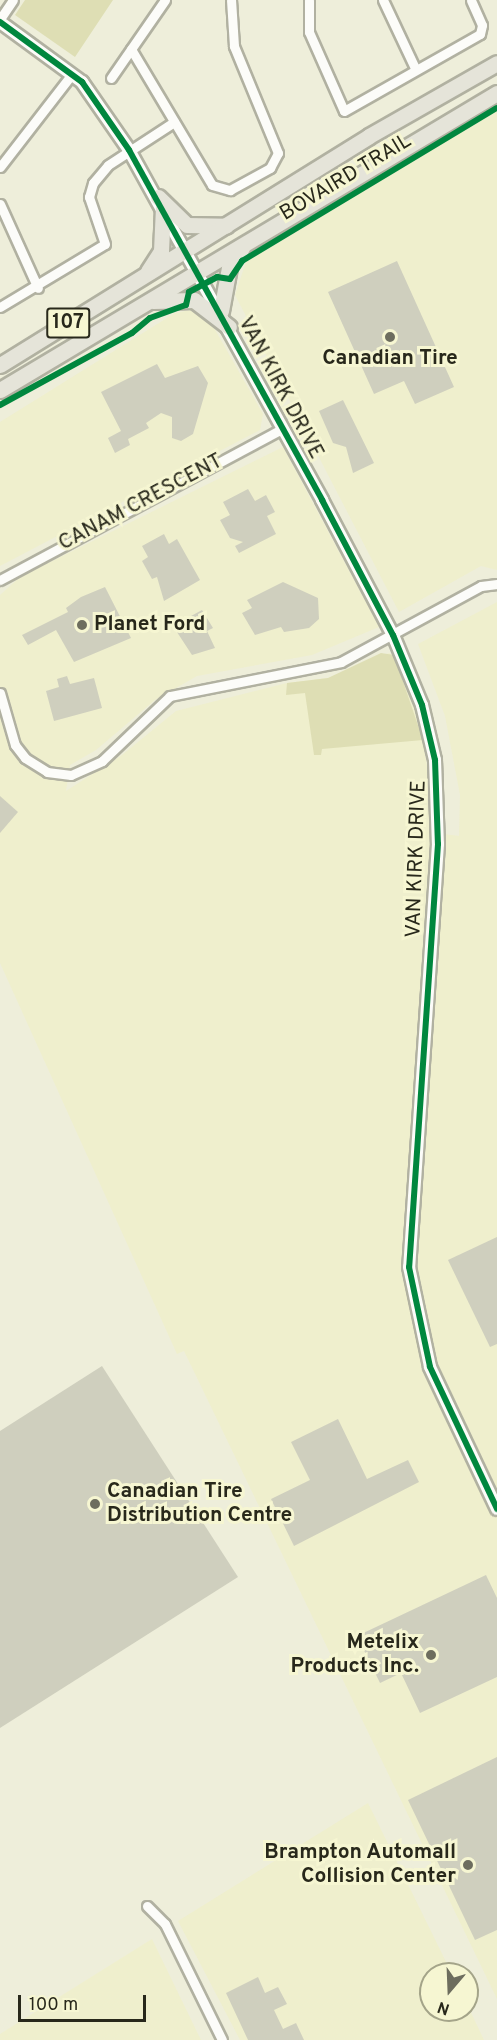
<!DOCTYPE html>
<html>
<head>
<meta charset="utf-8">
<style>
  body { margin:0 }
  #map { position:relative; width:497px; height:2040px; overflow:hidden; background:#eeeeda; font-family:Overpass,sans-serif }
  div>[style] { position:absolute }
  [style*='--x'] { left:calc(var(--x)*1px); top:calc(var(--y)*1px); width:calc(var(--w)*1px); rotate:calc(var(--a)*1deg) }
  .built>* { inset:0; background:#efefcd }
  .green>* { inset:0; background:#dedeb4 }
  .building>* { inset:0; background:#cfcfbe }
  .roads { filter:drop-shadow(2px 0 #b1b1a1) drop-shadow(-2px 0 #b1b1a1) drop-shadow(0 2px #b1b1a1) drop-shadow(0 -2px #b1b1a1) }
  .minor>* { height:9px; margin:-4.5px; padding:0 4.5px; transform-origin:4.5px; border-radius:4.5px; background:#fcfcf9 }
  .tertiary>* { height:12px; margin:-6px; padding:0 6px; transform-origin:6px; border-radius:6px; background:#fcfcf9 }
  .primary>* { height:15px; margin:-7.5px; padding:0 7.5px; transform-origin:7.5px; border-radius:7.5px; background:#e5e4d9 }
  .cycleway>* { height:6px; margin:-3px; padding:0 3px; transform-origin:3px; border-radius:3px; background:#00873e }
  .dots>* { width:16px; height:16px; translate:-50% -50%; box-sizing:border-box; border:3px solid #f6f6d2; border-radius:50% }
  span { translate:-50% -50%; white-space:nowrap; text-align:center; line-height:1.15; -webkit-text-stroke:6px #f6f6d2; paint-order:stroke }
  .shield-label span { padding:2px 4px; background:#f6f6d2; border:2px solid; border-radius:4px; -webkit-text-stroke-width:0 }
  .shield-label { font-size:20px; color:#28281b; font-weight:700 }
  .street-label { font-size:21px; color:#28281b }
  .poi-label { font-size:21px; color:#28281b; font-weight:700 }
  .left { translate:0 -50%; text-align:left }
  .right { translate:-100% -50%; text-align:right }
  .north { position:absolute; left:419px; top:1962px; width:60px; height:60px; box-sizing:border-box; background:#f6f6d2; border:2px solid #a4a489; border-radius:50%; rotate:199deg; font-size:16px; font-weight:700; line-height:24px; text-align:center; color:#28281b }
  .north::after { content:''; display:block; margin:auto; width:21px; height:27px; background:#6d6d5e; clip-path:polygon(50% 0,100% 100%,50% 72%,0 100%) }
  .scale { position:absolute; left:18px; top:1995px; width:128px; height:27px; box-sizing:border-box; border:3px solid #28281b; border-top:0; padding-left:8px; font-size:18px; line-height:21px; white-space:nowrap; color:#28281b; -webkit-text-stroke:4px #f6f6d2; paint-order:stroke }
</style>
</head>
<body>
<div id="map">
  <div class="built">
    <div style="clip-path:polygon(497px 110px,497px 570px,481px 566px,399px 612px,235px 295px,246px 262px)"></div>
    <div style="clip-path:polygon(196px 309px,209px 319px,263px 414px,260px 430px,0 566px,0 422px,175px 313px)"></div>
    <div style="clip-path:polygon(283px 447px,379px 627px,312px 655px,197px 676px,155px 700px,96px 750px,70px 765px,66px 791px,122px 755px,176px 711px,287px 683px,328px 678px,389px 653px,394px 655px,416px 711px,423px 740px,431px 791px,429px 832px,459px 836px,460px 795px,445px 716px,418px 644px,497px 602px,497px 1999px,184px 1351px,177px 1354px,0 963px,0 595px,20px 577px)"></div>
    <div style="clip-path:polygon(368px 1803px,452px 1974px,431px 1974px,431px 2010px,467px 2010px,467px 2004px,484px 2040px,240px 2040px,178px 1921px)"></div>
    <div style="clip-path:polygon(152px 1939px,201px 2040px,0 2040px,0 2034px)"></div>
  </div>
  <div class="green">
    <div style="clip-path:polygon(25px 0,113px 0,75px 57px,15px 15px)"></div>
    <div style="clip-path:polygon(381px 653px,394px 655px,423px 740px,322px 749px,321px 755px,314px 755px,305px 693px,286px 695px,287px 683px,328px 678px)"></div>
  </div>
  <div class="building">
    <div style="clip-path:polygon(397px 261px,454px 387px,415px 404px,404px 381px,374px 394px,328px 292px)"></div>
    <div style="clip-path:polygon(157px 364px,165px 378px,198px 366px,208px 383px,193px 434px,181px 441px,172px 438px,172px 417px,161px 413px,146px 423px,149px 428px,128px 439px,130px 445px,115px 453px,108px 438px,121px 431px,101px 392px)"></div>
    <div style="clip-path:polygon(343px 400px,374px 463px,353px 473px,346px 447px,333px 443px,319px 411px)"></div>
    <div style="clip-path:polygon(248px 489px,255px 501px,266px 495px,275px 512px,267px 516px,276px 534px,239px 553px,235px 546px,243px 542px,230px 538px,220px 520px,230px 515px,223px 502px)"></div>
    <div style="clip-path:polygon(164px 534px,169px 544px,177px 539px,200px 580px,164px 601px,157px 577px,152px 579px,142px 561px,148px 557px,142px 546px)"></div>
    <div style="clip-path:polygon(283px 582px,318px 598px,319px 619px,309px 628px,284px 632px,281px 627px,255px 635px,242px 613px,252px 608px,247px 600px)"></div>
    <div style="clip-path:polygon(105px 587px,131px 638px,74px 662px,56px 630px,28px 645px,22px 635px,68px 612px,66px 608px,81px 597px)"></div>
    <div style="clip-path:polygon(202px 610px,213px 628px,207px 631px,215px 648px,192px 655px,173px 626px)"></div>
    <div style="clip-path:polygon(67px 676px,70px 684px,94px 678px,102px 708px,54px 721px,46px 691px,59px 687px,57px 679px)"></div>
    <div style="clip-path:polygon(0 796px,18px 812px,0 833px)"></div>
    <div style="clip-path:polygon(497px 1237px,497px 1344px,490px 1347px,448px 1260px)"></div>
    <div style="clip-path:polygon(102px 1366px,238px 1577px,0 1728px,0 1431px)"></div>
    <div style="clip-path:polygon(338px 1419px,367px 1479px,408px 1460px,419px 1482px,294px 1546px,271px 1499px,310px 1480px,291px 1442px)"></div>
    <div style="clip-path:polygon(486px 1575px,497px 1598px,497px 1677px,420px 1713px,401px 1673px,380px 1683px,357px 1636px)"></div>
    <div style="clip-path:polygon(497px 1757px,497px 1930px,475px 1940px,408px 1800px)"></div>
    <div style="clip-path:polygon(258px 1977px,265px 1993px,278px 1987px,287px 2004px,274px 2010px,283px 2029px,296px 2023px,304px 2040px,248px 2040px,226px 1993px)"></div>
  </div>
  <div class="roads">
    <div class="minor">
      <div style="--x:309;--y:0;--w:32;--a:90"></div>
      <div style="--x:309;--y:32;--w:86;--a:66.1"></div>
      <div style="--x:344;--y:111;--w:156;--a:-29.5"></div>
      <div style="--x:480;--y:34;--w:9;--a:-77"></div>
      <div style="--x:482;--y:25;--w:27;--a:-114"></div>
      <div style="--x:383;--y:0;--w:75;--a:64.8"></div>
      <div style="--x:0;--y:19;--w:23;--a:-56"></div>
      <div style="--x:131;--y:49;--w:158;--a:59.2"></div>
      <div style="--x:212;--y:185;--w:19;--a:16"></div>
      <div style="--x:230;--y:190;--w:46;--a:-28.8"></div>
      <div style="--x:270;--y:168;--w:17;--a:-62"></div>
      <div style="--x:278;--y:153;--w:116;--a:-112.4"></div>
      <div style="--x:234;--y:46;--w:46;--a:-93.7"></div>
      <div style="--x:111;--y:78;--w:95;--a:-55.3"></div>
      <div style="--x:0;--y:167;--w:118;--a:-52.3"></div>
      <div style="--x:0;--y:204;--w:92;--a:65.7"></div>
      <div style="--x:0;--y:307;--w:122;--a:-31"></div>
      <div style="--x:105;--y:244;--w:50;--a:-108.8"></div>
      <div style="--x:89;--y:197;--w:15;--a:-74"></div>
      <div style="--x:93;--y:183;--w:23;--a:-50"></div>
      <div style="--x:108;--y:165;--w:79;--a:-33.1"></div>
      <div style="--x:0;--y:580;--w:321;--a:-28.2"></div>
      <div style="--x:0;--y:693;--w:54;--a:73.9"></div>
      <div style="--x:15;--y:745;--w:16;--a:52"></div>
      <div style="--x:25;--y:758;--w:26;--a:32"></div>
      <div style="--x:47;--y:772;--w:24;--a:7"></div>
      <div style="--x:71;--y:775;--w:34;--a:-24"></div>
      <div style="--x:102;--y:761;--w:94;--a:-43.7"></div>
      <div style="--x:170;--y:696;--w:174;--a:-11.2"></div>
      <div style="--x:341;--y:662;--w:159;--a:-28.5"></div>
      <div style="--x:481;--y:586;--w:16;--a:-7"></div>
      <div style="--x:147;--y:1906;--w:25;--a:45"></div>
      <div style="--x:165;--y:1924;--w:129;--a:63.8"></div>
    </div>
    <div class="tertiary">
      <div style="--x:0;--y:22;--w:102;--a:36.2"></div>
      <div style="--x:82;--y:82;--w:83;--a:55.3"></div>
      <div style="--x:129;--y:150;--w:400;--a:61.1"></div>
      <div style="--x:322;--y:500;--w:153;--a:62.3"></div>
      <div style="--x:393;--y:635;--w:76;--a:67.5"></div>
      <div style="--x:422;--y:705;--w:57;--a:76.7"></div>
      <div style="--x:435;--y:760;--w:84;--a:88"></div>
      <div style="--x:438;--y:844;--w:424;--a:93.9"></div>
      <div style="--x:409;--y:1267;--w:102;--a:78.1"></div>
      <div style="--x:430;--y:1367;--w:157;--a:64.7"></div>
    </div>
    <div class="primary">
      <div style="--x:158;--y:197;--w:40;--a:44"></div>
      <div style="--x:187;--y:225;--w:39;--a:1"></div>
      <div style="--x:148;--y:271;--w:24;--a:-57"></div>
      <div style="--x:161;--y:251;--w:44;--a:-87.4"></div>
      <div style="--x:153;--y:301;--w:41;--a:-1.4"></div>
      <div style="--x:194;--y:300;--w:44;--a:37.6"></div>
      <div style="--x:221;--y:311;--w:50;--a:-79.6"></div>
      <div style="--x:230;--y:262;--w:18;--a:-49"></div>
      <div style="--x:0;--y:365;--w:434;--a:-31.8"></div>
      <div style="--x:369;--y:136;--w:147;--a:-29.7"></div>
      <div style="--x:0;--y:390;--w:579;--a:-30.86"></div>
    </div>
  </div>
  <div class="cycleway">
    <div style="--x:0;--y:22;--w:102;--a:36.2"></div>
    <div style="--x:82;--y:82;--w:83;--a:55.3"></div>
    <div style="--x:129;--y:150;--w:400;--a:61.1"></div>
    <div style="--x:322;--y:500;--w:153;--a:62.3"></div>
    <div style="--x:393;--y:635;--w:76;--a:67.5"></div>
    <div style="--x:422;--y:705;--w:57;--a:76.7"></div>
    <div style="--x:435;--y:760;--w:84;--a:88"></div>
    <div style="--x:438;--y:844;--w:424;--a:93.9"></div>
    <div style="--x:409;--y:1267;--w:102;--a:78.1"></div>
    <div style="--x:430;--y:1367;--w:157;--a:64.7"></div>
    <div style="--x:0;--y:405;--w:150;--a:-28.6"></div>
    <div style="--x:132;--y:333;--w:23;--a:-40"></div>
    <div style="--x:150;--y:318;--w:38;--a:-20"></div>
    <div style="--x:186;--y:305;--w:13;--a:-77"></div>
    <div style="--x:189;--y:292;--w:32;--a:-28"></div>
    <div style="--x:217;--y:277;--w:13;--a:9"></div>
    <div style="--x:230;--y:279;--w:22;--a:-56"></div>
    <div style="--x:242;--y:261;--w:297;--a:-31"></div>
  </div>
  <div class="dots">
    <div style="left:390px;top:337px;background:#6d6d5e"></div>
    <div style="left:82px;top:625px;background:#6d6d5e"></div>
    <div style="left:95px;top:1504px;background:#6d6d5e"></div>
    <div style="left:431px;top:1655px;background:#6d6d5e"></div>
    <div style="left:468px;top:1865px;background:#6d6d5e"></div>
  </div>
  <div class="shield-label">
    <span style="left:68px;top:323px">107</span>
  </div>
  <div class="street-label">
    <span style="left:346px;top:178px;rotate:-31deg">BOVAIRD TRAIL</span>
    <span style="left:280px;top:388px;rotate:62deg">VAN KIRK DRIVE</span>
    <span style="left:141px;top:503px;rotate:-28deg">CANAM CRESCENT</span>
    <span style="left:417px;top:859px;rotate:-88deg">VAN KIRK DRIVE</span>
  </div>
  <div class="poi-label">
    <span style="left:390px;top:359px">Canadian Tire</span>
    <span class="left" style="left:94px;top:625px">Planet Ford</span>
    <span class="left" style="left:107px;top:1504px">Canadian Tire<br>Distribution Centre</span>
    <span class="right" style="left:419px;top:1655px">Metelix<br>Products Inc.</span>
    <span class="right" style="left:456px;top:1865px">Brampton Automall<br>Collision Center</span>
  </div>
  <div class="north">N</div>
  <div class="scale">100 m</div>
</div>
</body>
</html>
